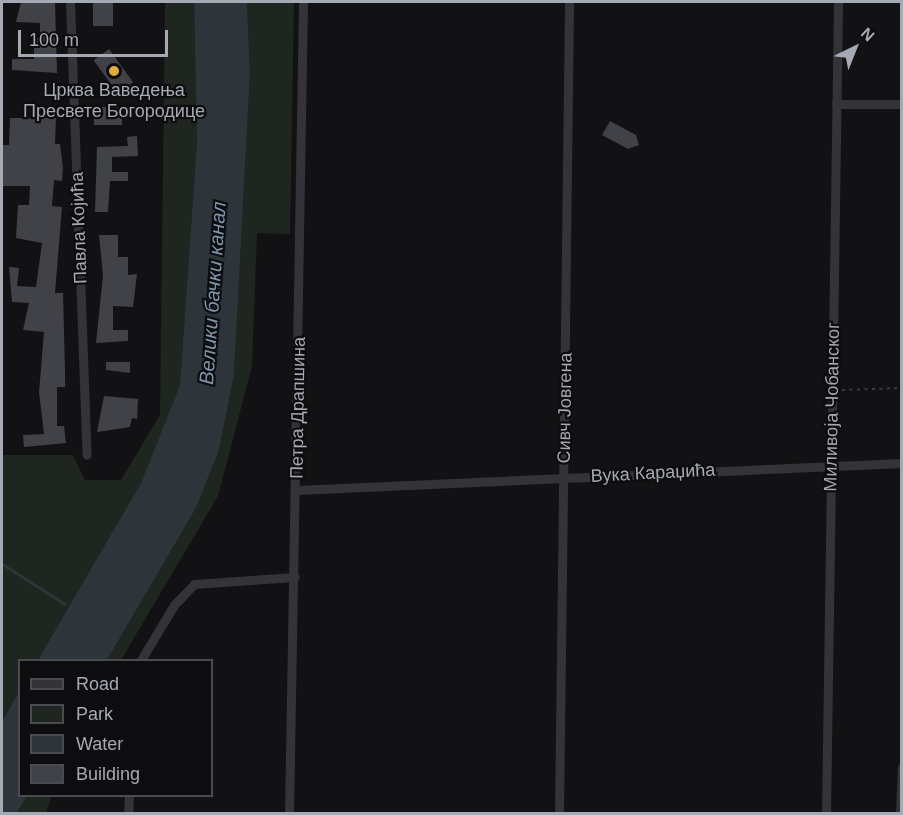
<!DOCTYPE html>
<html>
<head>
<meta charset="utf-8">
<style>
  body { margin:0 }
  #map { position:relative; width:903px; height:815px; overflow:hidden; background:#121214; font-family:Arial,sans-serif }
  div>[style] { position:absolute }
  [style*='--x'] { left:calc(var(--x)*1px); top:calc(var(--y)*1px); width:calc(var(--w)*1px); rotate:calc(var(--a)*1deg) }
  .green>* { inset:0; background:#1f2620 }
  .water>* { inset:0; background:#2d353b }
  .stream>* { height:3px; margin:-1.5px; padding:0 1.5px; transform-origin:1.5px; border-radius:1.5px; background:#2d353b }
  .building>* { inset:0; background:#414247; transform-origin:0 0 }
  .path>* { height:1.5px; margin-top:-0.75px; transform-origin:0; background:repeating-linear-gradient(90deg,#3a3b3f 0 3px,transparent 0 7.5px) }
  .street>* { height:9px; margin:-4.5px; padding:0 4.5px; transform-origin:4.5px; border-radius:4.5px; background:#343438 }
  .dots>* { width:16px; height:16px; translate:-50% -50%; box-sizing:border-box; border:3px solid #0d0d0f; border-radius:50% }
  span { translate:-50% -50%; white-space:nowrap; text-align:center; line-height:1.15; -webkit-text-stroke:4.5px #0d0d0f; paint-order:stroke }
  .poi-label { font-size:18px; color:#a5a9b3 }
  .street-label { font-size:18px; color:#a5a9b3 }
  .water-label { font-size:20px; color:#7e96ac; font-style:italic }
  .frame { position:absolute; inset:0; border:3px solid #a5a9b3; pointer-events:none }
  .legend { position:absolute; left:18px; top:659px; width:195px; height:138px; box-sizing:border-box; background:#0d0d0f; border:2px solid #4a4b51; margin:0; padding:8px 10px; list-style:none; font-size:18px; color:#a5a9b3 }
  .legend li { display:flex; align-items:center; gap:12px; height:30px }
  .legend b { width:30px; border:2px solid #4a4b51 }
  .north { position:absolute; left:825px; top:18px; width:60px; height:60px; -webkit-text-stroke:4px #0d0d0f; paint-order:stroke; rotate:43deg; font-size:16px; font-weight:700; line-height:24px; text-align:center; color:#a5a9b3 }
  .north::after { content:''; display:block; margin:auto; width:21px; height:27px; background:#a5a9b3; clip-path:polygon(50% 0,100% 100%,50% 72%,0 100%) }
  .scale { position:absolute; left:18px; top:30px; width:150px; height:27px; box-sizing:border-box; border:3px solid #a5a9b3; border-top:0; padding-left:8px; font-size:18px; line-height:21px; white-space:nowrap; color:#a5a9b3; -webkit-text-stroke:4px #0d0d0f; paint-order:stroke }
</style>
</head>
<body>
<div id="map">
  <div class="green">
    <div style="clip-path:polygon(165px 2px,194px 2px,197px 141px,180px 385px,141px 483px,78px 592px,38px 660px,20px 660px,19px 691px,2px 722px,2px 455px,73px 455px,85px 480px,121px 480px,160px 415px)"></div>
    <div style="clip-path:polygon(247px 2px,294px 2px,290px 234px,257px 233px,252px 366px,218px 496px,121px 660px,107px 660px,196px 508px,219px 450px,234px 375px,250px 73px)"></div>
    <div style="clip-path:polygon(27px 796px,52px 796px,46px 813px,17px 814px)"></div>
  </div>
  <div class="water">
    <div style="clip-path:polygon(194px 2px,247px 2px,250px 73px,234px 375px,219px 450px,196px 508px,107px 660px,38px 660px,141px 483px,180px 385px,197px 141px)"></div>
    <div style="clip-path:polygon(19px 691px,20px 796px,27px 796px,17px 813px,2px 813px,2px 722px)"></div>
  </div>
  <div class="stream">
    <div style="--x:2;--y:564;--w:75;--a:32.4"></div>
  </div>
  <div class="building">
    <div style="clip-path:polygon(21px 2px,55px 2px,57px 73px,12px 70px,12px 59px,34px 59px,34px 38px,40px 38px,40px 23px,16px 22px)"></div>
    <div style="left:93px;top:2px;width:20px;height:24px"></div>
    <div style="left:109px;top:49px;width:41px;height:19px;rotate:54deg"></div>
    <div style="left:94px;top:107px;width:28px;height:18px"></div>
    <div style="clip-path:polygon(10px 118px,56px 118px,55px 144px,60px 144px,63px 168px,62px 181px,54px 180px,52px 206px,62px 207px,55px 293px,63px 293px,65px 371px,65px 387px,57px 387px,57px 426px,64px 426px,66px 443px,24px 447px,23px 435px,44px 434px,39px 392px,44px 332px,23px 330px,29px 303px,12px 302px,9px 267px,19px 268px,17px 286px,36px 287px,42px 243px,16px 238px,18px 205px,29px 205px,30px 186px,2px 186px,2px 145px,9px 145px)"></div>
    <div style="clip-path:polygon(610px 121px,636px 135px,639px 145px,628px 149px,602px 135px)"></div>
    <div style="clip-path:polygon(137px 136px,138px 156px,112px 157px,112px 172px,128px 172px,128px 181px,110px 181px,108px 212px,95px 212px,97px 147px,128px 146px,127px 137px)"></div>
    <div style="clip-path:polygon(99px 235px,118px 235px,118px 257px,128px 257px,128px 275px,137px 274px,133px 307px,113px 306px,113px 330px,128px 330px,128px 341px,96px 343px,103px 275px)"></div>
    <div style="clip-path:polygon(106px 362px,130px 362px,130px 373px,106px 370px)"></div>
    <div style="clip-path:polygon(104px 396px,138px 399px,137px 419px,132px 418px,130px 427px,97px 432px)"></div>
  </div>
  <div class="path">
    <div style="--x:842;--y:390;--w:60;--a:-1.9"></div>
  </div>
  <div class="street">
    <div style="--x:70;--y:2;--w:453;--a:87.9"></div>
    <div style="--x:836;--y:104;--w:66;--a:0"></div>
    <div style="--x:297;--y:490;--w:606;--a:-2.56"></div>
    <div style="--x:141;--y:660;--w:64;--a:-59"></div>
    <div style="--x:174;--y:605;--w:29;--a:-46"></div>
    <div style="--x:194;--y:584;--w:101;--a:-4"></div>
    <div style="--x:128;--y:814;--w:18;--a:-87"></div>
    <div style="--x:289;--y:814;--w:812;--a:-89.01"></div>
    <div style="--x:559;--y:814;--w:812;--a:-89.29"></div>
    <div style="--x:826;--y:814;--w:812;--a:-89.15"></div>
    <div style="--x:900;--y:814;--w:47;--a:-87.6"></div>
  </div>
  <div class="dots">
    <div style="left:114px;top:71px;background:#e1ab3c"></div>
  </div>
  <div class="poi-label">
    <span style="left:114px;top:101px">Црква Ваведења<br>Пресвете Богородице</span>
  </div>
  <div class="street-label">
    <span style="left:79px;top:228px;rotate:-92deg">Павла Којића</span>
    <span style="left:832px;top:407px;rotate:-89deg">Миливоја Чобанског</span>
    <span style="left:298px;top:408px;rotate:-89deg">Петра Драпшина</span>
    <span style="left:565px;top:408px;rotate:-89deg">Сивч Јовгена</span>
    <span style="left:653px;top:473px;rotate:-3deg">Вука Караџића</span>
  </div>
  <div class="water-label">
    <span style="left:213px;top:293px;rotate:-86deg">Велики бачки канал</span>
  </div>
  <div class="frame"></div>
  <ul class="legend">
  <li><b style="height:8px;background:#343438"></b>Road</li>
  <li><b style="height:16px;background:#1f2620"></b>Park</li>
  <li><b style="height:16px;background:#2d353b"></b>Water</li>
  <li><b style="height:16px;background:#414247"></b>Building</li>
  </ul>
  <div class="north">N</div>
  <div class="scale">100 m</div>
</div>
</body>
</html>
